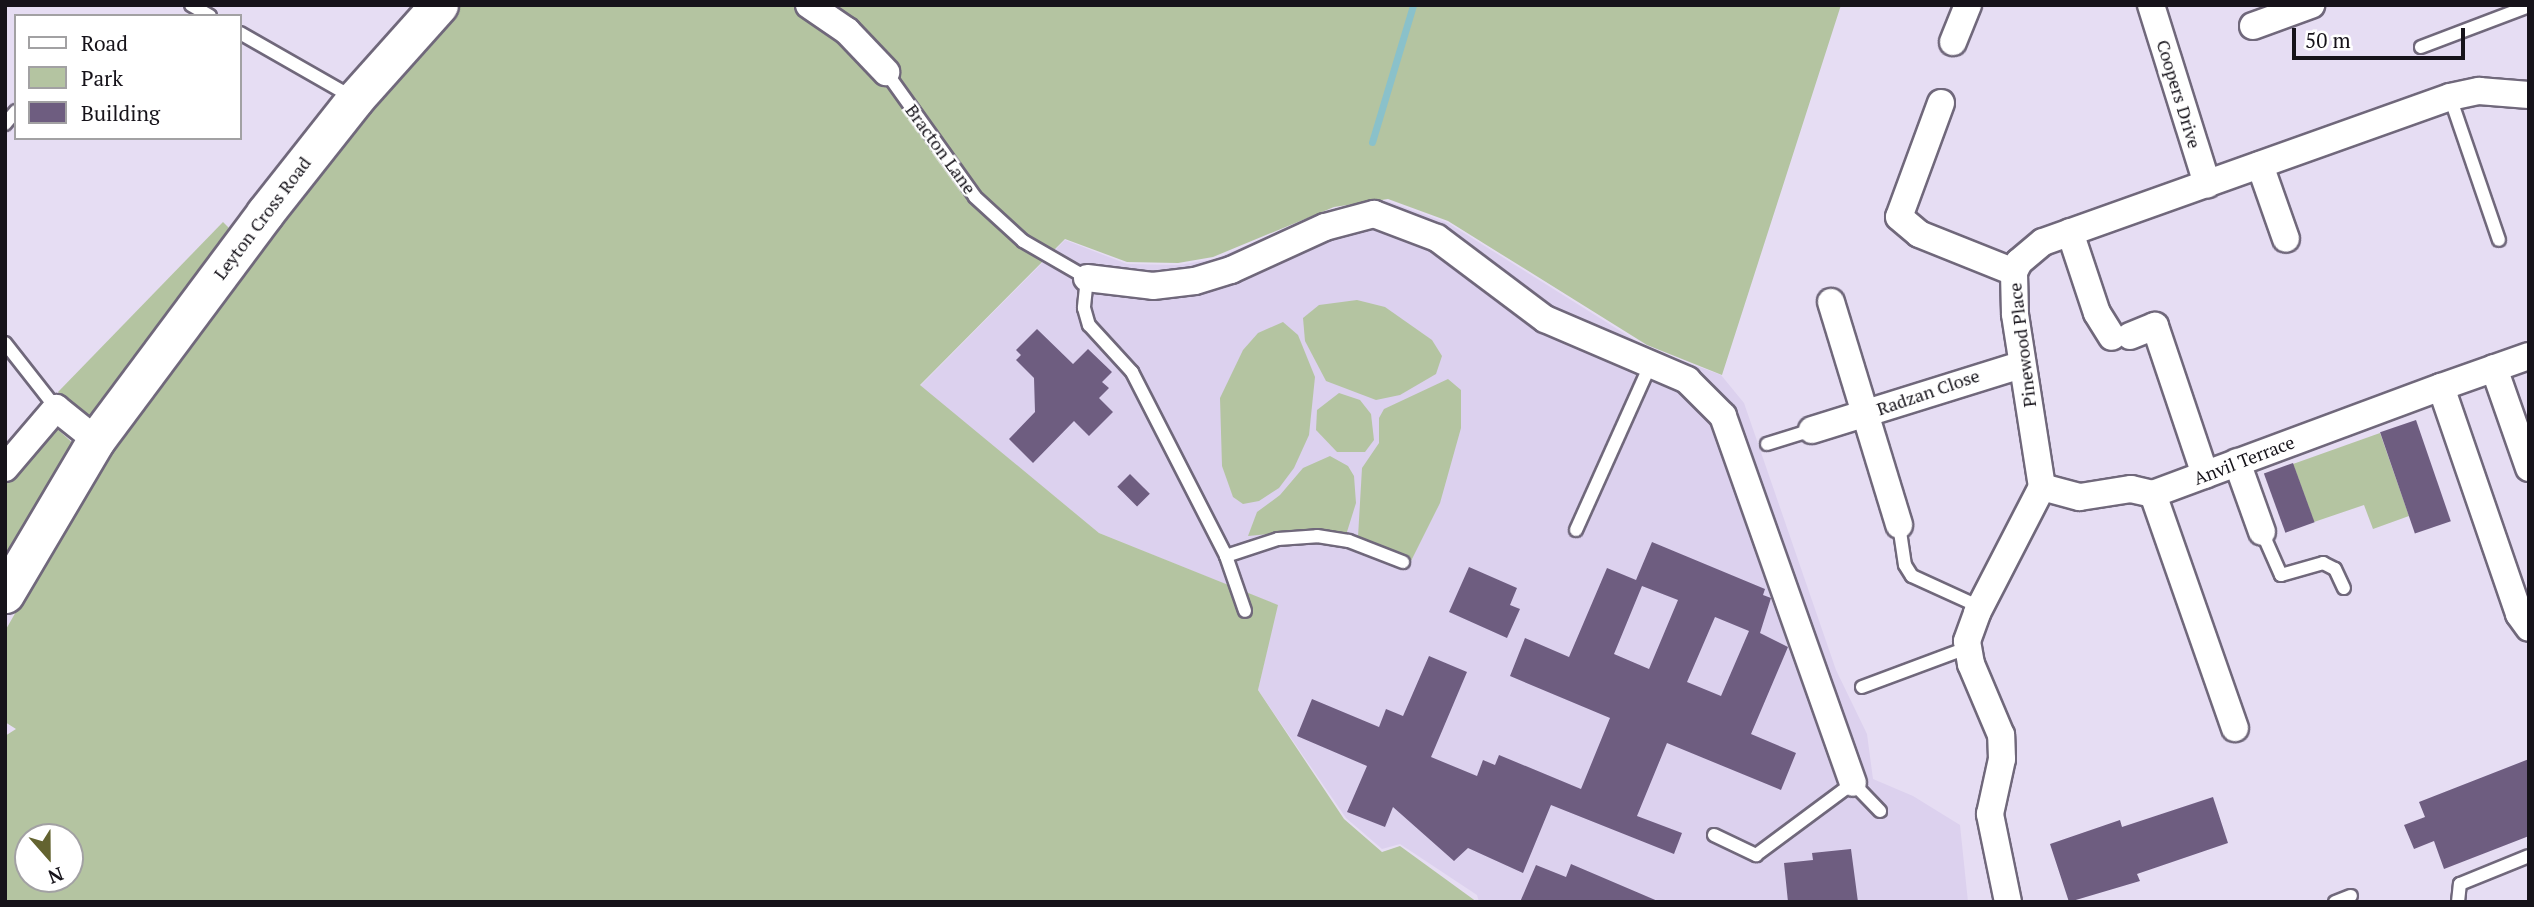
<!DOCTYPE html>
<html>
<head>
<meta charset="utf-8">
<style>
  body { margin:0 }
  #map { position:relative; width:2534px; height:907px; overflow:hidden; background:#e6ddf3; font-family:"PT Serif",serif }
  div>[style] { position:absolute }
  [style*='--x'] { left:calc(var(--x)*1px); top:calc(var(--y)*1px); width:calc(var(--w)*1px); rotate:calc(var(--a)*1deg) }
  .built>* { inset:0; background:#dcd1ee }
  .green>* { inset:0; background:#b4c4a1 }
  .stream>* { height:7px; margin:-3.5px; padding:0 3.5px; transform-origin:3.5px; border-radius:3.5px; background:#8ac1ca }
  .building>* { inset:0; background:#6e5d80; transform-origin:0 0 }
  .roads { filter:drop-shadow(2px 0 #70687b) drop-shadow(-2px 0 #70687b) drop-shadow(0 2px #70687b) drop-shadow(0 -2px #70687b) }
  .lane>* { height:12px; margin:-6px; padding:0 6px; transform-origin:6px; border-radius:6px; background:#fff }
  .street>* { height:26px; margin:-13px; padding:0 13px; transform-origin:13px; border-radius:13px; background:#fff }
  .secondary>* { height:37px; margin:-18.5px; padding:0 18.5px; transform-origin:18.5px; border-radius:18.5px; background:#fff }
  span { translate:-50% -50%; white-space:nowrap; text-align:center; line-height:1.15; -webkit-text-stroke:5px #fff; paint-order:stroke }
  .street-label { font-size:18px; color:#16131a }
  .frame { position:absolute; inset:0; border:7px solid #16131a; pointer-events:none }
  .legend { position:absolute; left:14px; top:14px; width:228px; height:126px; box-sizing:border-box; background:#fff; border:2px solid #a2a1a3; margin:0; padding:9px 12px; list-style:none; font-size:21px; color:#16131a }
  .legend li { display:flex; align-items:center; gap:14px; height:35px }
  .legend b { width:35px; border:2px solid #a2a1a3 }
  .north { position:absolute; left:14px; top:823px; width:70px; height:70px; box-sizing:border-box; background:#fff; border:2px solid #a2a1a3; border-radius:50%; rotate:159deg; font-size:19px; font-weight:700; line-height:28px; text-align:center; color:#16131a }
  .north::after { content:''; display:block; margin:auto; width:24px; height:32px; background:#636330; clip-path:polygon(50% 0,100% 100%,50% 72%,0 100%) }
  .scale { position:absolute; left:2292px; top:28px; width:173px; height:32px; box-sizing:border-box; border:4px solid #16131a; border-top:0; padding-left:9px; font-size:21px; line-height:24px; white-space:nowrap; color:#16131a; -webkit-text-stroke:5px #fff; paint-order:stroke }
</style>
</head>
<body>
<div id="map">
  <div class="built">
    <div style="clip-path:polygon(1387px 201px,1448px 223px,1646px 347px,1721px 375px,1744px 403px,1836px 670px,1867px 734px,1873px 779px,1913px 796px,1960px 825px,1968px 902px,1479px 902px,1477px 895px,1400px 844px,1382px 849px,1346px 818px,1258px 690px,1277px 605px,1099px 533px,920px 386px,1065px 240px,1127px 264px,1179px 265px,1214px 259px,1335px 209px)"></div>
  </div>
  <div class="green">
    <div style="clip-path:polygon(evenodd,442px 5px,545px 6px,1841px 5px,1722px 375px,1647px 345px,1448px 221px,1388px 199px,1334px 207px,1213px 257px,1178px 263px,1127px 262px,1065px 239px,920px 385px,1099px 533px,1278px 605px,1258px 690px,1344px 819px,1382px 852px,1400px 846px,1477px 902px,5px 902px,5px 736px,16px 729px,5px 722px,5px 631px,103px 459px,442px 5px,28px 837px,70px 837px,70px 879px,28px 879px,28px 837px)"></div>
    <div style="clip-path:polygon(223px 222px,231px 230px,99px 416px,84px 417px,58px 392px)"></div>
    <div style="clip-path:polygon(1357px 300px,1385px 307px,1432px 340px,1442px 356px,1436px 374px,1400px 395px,1376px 400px,1326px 381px,1305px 341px,1303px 318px,1319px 305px)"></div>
    <div style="clip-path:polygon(1283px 322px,1298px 335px,1315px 377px,1309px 435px,1294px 468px,1279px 488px,1259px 501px,1243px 504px,1233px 497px,1222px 466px,1220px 398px,1243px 350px,1258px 333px)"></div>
    <div style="clip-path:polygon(1448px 379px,1461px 390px,1461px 428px,1440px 503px,1411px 561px,1358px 537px,1362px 468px,1379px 443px,1379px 418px,1384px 409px)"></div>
    <div style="clip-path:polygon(1339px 393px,1360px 400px,1371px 414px,1374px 440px,1365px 452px,1337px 452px,1316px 430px,1317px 410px)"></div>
    <div style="clip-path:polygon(54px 426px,77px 447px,5px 567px,5px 481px)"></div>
    <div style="clip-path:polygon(2380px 433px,2409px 516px,2373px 529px,2364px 505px,2314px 522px,2293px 464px)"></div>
    <div style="clip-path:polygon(1330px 456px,1348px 466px,1354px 476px,1356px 503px,1346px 535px,1319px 529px,1248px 536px,1257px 512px,1280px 495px,1303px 468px)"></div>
  </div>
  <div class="stream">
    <div style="--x:1372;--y:142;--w:143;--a:-73.3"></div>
  </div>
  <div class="building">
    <div style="clip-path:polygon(1037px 329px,1073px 364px,1088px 349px,1112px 372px,1102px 382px,1109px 388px,1099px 398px,1113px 412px,1089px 436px,1074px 421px,1033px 463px,1009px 439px,1035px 412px,1034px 378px,1016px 360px,1021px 355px,1016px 350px)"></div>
    <div style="left:2416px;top:420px;width:107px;height:38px;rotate:71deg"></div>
    <div style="left:2293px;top:463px;width:63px;height:31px;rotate:70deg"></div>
    <div style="left:1130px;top:474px;width:28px;height:18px;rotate:45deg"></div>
    <div style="clip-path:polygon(evenodd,1652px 542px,1765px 589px,1763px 595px,1771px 598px,1760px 633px,1788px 647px,1751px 734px,1796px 753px,1781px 790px,1667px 743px,1637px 816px,1682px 833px,1674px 854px,1551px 805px,1523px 873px,1468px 848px,1454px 861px,1393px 807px,1385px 827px,1347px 812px,1367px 766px,1297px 736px,1312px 699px,1379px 727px,1386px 709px,1403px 716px,1429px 656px,1467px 672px,1431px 757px,1477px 776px,1483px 760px,1495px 765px,1499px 755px,1581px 789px,1610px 718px,1510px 676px,1525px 638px,1569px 657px,1607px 568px,1636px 580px,1652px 542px,1642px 586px,1678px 600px,1649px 669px,1614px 654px,1642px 586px,1652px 542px,1715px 617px,1749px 631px,1721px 696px,1687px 682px,1715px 617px)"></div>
    <div style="clip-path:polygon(1469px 567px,1517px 588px,1510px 605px,1520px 609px,1507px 638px,1449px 612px)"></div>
    <div style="clip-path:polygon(2529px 759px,2529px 836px,2444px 869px,2434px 841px,2414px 849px,2404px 825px,2425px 817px,2419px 802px)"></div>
    <div style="clip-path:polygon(2213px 797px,2228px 843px,2137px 874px,2140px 881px,2069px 902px,2050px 844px,2120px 820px,2122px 827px)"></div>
    <div style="clip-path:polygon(1851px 849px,1858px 902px,1788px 902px,1784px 863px,1813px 860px,1812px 853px)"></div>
    <div style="clip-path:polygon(1571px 864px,1660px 902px,1520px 902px,1536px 865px,1566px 877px)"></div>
  </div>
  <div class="roads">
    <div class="lane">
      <div style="--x:191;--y:5;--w:22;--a:30"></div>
      <div style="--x:240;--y:33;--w:129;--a:29.7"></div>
      <div style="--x:2421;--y:47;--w:116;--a:-20.8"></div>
      <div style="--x:886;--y:72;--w:153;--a:54.5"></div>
      <div style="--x:975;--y:197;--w:65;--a:42.5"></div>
      <div style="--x:1023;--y:241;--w:74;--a:30"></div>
      <div style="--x:1087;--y:278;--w:30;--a:96"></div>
      <div style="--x:1084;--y:308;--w:18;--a:74"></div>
      <div style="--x:1089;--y:325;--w:64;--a:47.5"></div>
      <div style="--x:1132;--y:372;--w:207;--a:62.9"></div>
      <div style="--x:1226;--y:556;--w:58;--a:70.9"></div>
      <div style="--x:2450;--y:97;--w:151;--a:71.1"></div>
      <div style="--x:5;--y:124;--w:17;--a:-50"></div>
      <div style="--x:5;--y:343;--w:83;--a:51.9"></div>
      <div style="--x:1767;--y:444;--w:47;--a:-17.3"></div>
      <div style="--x:1899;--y:525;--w:40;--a:81.5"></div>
      <div style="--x:1905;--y:565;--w:13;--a:58"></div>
      <div style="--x:1912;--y:576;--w:75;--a:24.5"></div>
      <div style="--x:1576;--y:530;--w:181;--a:-65.8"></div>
      <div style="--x:2262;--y:532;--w:47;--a:66.2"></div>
      <div style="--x:2281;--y:575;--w:44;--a:-15.9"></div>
      <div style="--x:2323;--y:563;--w:13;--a:27"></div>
      <div style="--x:2335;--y:569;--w:21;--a:65"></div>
      <div style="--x:1226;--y:556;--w:55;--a:-18.1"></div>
      <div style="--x:1278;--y:539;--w:39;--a:-4"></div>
      <div style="--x:1317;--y:536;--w:32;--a:9"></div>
      <div style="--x:1349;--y:541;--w:58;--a:21.3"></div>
      <div style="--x:1862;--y:687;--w:112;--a:-20.4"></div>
      <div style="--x:1714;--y:835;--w:47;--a:25.5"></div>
      <div style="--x:1756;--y:855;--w:121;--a:-36.6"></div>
      <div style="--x:1853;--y:783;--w:39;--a:46"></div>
      <div style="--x:2335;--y:902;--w:17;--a:-21"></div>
      <div style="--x:2458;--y:902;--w:18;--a:-84"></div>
      <div style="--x:2460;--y:884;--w:74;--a:-22.1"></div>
    </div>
    <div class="street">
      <div style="--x:809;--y:5;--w:46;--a:34.4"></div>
      <div style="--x:847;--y:31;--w:57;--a:46.4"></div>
      <div style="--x:2151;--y:5;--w:188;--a:72.6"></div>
      <div style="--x:2253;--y:26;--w:62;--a:-19.9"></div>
      <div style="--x:1953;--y:42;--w:40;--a:-68"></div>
      <div style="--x:1941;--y:103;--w:121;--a:110.2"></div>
      <div style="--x:1899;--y:217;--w:26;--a:40"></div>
      <div style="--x:1919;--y:234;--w:102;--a:21.8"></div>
      <div style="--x:2260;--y:165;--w:78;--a:70.6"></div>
      <div style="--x:2070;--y:232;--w:85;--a:71.6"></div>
      <div style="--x:2097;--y:313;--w:28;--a:58"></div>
      <div style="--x:1087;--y:278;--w:66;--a:6.9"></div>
      <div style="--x:1153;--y:286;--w:42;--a:-6.8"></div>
      <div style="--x:1195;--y:281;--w:38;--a:-17"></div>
      <div style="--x:1231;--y:270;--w:103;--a:-24.6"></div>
      <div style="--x:1325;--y:227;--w:51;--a:-14.9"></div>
      <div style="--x:1374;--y:214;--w:67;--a:20.9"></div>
      <div style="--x:1437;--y:238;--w:135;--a:36.9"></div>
      <div style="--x:1545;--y:319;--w:155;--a:23.2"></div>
      <div style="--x:1687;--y:380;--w:51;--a:45"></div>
      <div style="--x:1723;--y:416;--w:389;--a:70.5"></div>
      <div style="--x:1831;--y:302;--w:233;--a:73"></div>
      <div style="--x:2130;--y:336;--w:27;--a:-22"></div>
      <div style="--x:2155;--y:326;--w:157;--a:71.4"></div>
      <div style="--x:2494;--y:368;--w:106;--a:70.7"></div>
      <div style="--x:2441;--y:387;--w:93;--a:-19.4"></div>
      <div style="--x:1812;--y:430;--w:219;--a:-17.3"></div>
      <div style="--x:2237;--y:462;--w:74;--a:70.3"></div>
      <div style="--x:5;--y:468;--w:79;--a:-49.6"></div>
      <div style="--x:56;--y:408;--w:51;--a:38.7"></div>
      <div style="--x:2042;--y:487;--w:39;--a:15"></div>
      <div style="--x:2080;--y:497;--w:52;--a:-8.9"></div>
      <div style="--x:2131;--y:489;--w:23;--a:13"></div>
      <div style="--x:2153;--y:494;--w:307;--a:-20.4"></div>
      <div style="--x:2441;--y:387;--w:240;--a:71"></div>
      <div style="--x:2519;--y:614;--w:17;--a:54"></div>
      <div style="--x:2153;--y:494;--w:248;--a:70.7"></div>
      <div style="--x:2008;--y:902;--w:90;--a:-101.6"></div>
      <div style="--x:1990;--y:814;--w:56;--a:-77.7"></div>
      <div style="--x:2002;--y:759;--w:24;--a:-92"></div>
      <div style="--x:2001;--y:735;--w:77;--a:-112.9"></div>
      <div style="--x:1971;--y:664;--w:23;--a:-100"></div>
      <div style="--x:1967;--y:641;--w:30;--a:-70"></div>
      <div style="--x:1977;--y:613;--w:142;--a:-62.7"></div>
      <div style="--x:2042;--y:487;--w:175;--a:-98.9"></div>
      <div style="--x:2015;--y:314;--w:42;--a:-91.4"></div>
      <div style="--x:2014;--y:272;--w:11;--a:-63"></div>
      <div style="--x:2019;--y:262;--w:31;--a:-40"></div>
      <div style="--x:2043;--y:242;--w:432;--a:-19.6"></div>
      <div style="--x:2450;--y:97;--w:30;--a:-12"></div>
      <div style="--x:2479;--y:91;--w:50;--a:4.6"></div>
    </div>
    <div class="secondary">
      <div style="--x:5;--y:594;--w:179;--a:-59.4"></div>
      <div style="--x:96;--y:440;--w:283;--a:-53.3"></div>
      <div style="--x:265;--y:213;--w:145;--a:-51.7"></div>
      <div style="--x:355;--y:99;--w:126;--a:-48.2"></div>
    </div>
  </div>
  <div class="street-label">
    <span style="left:2179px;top:94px;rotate:73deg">Coopers Drive</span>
    <span style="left:941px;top:149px;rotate:54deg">Bracton Lane</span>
    <span style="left:262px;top:218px;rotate:-53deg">Leyton Cross Road</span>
    <span style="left:2022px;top:345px;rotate:-97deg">Pinewood Place</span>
    <span style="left:1928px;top:392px;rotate:-19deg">Radzan Close</span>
    <span style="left:2244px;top:460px;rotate:-21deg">Anvil Terrace</span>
  </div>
  <div class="frame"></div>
  <ul class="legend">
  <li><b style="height:9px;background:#fff"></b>Road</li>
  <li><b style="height:19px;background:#b4c4a1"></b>Park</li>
  <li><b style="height:19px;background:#6e5d80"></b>Building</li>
  </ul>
  <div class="north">N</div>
  <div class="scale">50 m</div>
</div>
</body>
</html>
